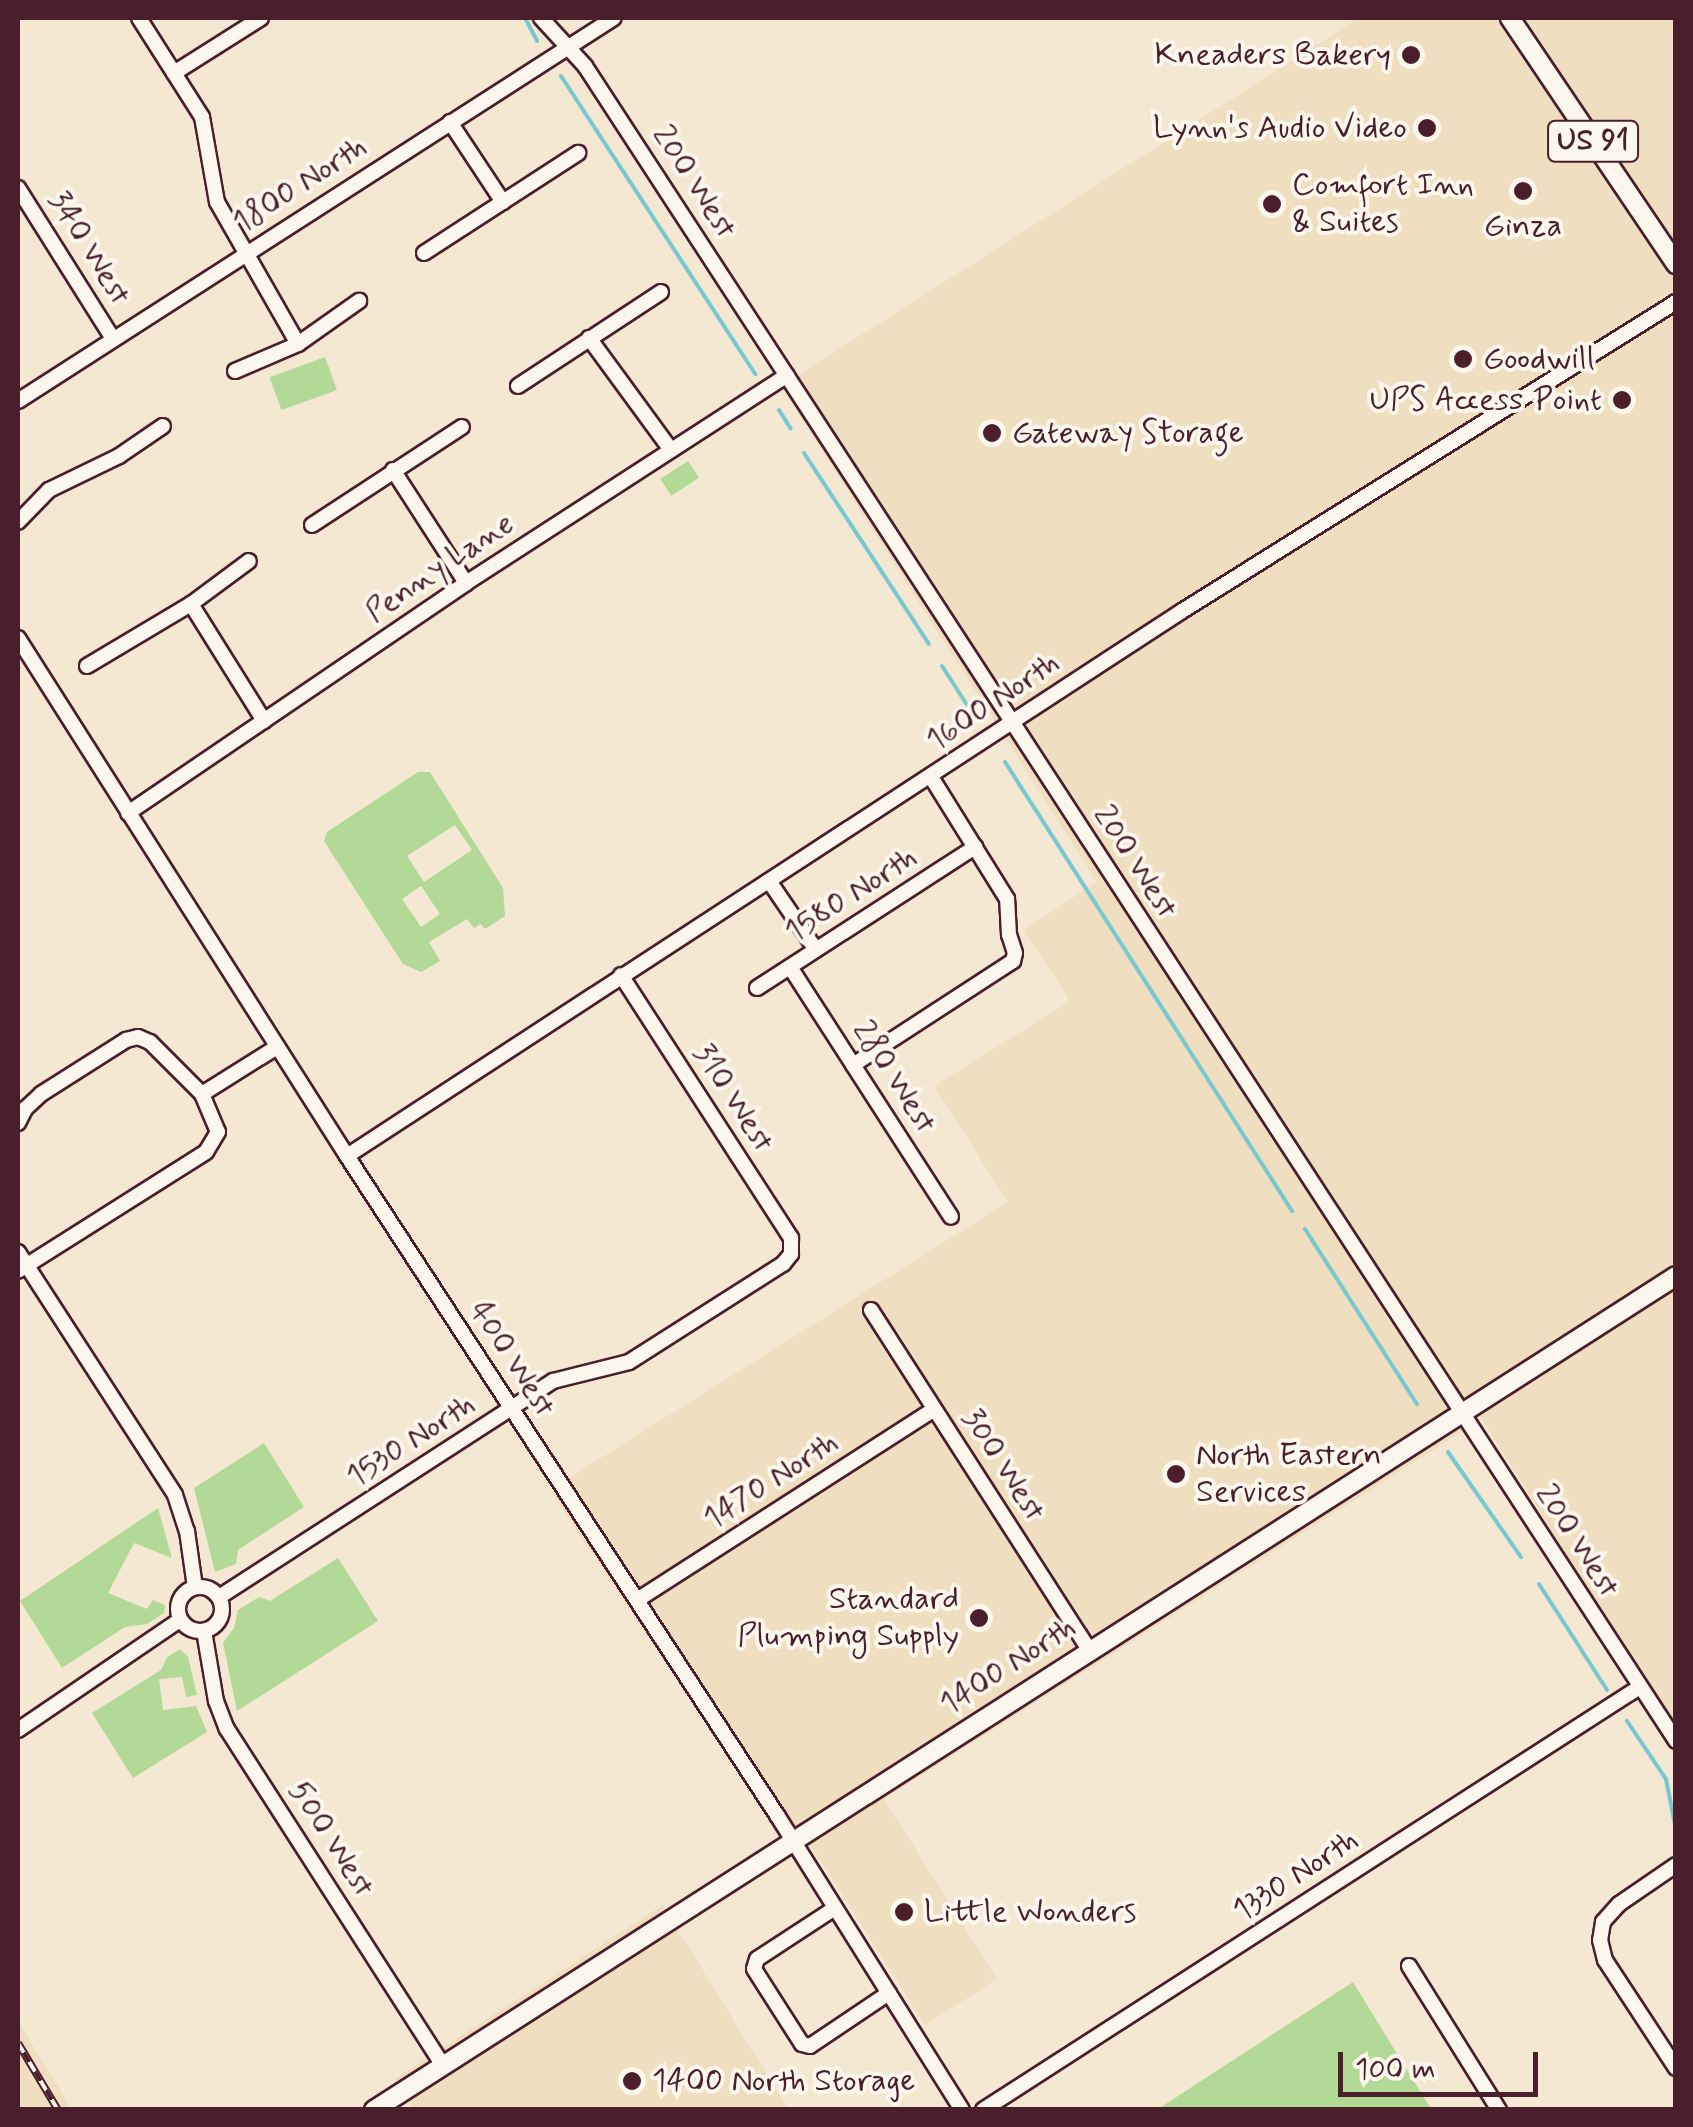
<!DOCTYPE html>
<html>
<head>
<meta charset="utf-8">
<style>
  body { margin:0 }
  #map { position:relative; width:1693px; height:2127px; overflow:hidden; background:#f4e8d2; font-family:Mynerve,sans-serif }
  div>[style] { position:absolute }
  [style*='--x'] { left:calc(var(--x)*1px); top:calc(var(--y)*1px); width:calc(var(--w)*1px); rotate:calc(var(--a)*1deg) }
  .built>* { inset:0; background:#efdec0 }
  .green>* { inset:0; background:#b2da96; transform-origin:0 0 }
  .stream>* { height:4px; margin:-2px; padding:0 2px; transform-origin:2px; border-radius:2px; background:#77c8d0 }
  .roads { filter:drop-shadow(2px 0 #4a1f2b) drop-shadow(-2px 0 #4a1f2b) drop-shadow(0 2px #4a1f2b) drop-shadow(0 -2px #4a1f2b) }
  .minor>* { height:14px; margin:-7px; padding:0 7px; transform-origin:7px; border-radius:7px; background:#fbf7ec }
  .minor>.ring { margin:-7px; padding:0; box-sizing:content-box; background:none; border:14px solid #fbf7ec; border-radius:50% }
  .major>* { height:18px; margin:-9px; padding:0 9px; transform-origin:9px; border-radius:9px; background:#fbf7ec }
  .rail>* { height:8px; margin-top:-4px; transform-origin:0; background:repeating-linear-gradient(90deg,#fbf7ec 0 11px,#4a1f2b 0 22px); box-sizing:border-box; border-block:2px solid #4a1f2b }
  .dots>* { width:28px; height:28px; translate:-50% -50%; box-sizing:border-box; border:5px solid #fbf7ec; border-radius:50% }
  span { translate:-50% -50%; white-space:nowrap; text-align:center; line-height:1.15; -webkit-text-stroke:8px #fbf7ec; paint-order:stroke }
  .shield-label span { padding:2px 8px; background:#fbf7ec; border:2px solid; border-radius:8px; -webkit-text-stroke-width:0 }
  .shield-label { font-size:30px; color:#4a1f2b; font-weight:700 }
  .poi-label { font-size:32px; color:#4a1f2b }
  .right { translate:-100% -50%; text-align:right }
  .left { translate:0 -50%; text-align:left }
  .street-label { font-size:32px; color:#4a1f2b }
  .frame { position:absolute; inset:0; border:20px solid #4a1f2b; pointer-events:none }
  .scale { position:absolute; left:1338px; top:2052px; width:200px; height:45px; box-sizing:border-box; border:5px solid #4a1f2b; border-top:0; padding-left:12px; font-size:30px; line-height:35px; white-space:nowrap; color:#4a1f2b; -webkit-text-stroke:8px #fbf7ec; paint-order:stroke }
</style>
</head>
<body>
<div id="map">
  <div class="built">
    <div style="clip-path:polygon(1359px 18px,1675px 18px,1675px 1728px,1482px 1419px,884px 1799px,997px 1979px,925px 2025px,811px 1846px,793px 1855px,550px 1490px,1008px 1202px,934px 1086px,1070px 1001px,1024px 930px,1097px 882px,781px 386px)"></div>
    <div style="clip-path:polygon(663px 1905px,788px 2109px,413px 2109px,394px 2079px)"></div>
    <div style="clip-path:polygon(18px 2020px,30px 2041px,72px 2109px,18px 2109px)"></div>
  </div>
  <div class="green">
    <div style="left:325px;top:357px;width:35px;height:59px;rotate:70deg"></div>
    <div style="left:688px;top:461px;width:20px;height:33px;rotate:57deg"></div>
    <div style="clip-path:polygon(evenodd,418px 772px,430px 772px,503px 888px,505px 916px,485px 929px,481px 924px,474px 928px,467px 919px,429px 942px,440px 961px,421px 972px,403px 964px,324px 841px,327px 832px,418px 772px,455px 825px,472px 850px,424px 882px,407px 856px,455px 825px,418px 772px,421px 886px,440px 914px,421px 927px,402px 899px,421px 886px)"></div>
    <div style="clip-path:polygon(264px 1443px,304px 1507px,238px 1550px,236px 1564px,215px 1572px,194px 1488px)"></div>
    <div style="clip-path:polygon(158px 1508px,172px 1558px,134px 1543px,108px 1593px,147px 1609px,153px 1600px,165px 1605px,164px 1613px,147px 1624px,125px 1627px,62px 1668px,20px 1601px)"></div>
    <div style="clip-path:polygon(338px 1558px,378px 1621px,237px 1711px,223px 1643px,234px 1628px,238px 1610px,259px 1597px,270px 1601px)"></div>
    <div style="clip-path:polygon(180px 1649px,188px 1657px,197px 1695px,186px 1697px,182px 1677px,159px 1679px,163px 1710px,196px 1706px,207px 1732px,133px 1778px,92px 1713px,161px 1670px,167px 1657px)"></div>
    <div style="clip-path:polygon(1353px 1982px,1431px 2109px,1158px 2109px)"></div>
  </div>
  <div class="stream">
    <div style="--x:525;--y:18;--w:26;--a:62"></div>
    <div style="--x:561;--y:76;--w:356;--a:56.9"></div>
    <div style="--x:779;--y:410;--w:22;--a:58"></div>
    <div style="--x:804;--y:453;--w:228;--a:56.8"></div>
    <div style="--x:942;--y:666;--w:63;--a:57.3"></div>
    <div style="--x:1005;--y:762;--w:533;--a:57.41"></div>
    <div style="--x:1305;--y:1229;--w:208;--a:57.4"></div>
    <div style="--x:1448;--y:1452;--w:128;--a:55.2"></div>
    <div style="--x:1539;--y:1584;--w:126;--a:57.3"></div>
    <div style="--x:1627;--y:1721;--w:70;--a:56.1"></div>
    <div style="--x:1666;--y:1779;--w:52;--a:78.9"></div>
  </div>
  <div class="roads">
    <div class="minor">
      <div style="--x:139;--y:18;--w:117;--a:57.5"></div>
      <div style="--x:202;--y:117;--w:86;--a:80"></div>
      <div style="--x:217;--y:202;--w:163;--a:60.3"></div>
      <div style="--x:541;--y:18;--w:65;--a:47.5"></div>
      <div style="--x:585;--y:66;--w:1999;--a:56.92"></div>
      <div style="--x:174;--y:73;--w:103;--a:-32.3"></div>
      <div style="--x:450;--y:122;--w:96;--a:56.5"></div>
      <div style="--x:18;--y:188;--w:178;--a:57.8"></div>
      <div style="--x:424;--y:253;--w:184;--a:-33"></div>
      <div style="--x:589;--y:338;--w:139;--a:53.8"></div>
      <div style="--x:235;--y:371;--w:69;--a:-23.2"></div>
      <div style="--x:298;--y:344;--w:75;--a:-35.2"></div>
      <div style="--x:518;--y:386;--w:171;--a:-33.3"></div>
      <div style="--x:18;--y:401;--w:708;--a:-32.73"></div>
      <div style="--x:393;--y:470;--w:135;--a:57.1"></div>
      <div style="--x:18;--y:522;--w:45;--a:-45.9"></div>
      <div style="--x:49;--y:490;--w:78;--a:-25.9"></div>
      <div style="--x:119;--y:456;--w:53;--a:-34.3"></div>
      <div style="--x:312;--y:525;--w:179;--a:-33.2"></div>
      <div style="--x:191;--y:604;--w:138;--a:58"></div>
      <div style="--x:18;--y:638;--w:614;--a:57.58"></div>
      <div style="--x:347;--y:1156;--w:787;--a:56.88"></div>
      <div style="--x:777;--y:1815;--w:348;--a:57.9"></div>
      <div style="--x:87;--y:666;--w:121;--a:-30.8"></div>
      <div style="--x:191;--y:604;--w:72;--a:-36.6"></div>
      <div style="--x:128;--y:813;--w:409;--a:-34.2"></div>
      <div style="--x:466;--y:583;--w:382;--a:-32.9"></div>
      <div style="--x:769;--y:881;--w:83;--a:55.7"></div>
      <div style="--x:790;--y:967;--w:297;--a:57.2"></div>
      <div style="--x:757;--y:988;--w:260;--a:-32.9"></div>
      <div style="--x:853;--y:1065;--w:191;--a:-33"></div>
      <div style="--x:1013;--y:961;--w:8;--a:-76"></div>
      <div style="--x:1015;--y:953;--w:19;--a:-108"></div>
      <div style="--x:1009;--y:935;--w:36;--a:-93"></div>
      <div style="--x:1007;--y:899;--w:144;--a:-121.9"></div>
      <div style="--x:202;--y:1094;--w:89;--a:-32.1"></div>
      <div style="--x:18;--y:1123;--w:16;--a:-63"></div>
      <div style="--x:25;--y:1109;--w:22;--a:-43"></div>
      <div style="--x:41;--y:1094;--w:101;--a:-32.4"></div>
      <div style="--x:126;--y:1040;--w:12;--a:-14"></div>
      <div style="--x:138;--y:1037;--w:13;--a:23"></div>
      <div style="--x:150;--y:1042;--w:74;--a:45"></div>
      <div style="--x:202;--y:1094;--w:41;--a:67.2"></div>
      <div style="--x:218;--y:1132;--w:23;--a:121"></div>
      <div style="--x:206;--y:1152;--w:222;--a:147.7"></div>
      <div style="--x:347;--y:1156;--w:997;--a:-33.13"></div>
      <div style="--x:1182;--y:611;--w:583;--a:-32.03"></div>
      <div style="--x:18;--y:1252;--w:289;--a:57.1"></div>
      <div style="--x:175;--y:1495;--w:38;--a:72"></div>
      <div style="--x:187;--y:1531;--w:57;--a:81.9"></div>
      <div style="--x:871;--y:1310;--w:403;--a:57.3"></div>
      <div class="ring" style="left:178px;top:1587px;width:30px;height:30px"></div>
      <div style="--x:219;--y:1597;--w:398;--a:-32.9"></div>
      <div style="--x:553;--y:1381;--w:78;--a:-14"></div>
      <div style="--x:629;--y:1362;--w:183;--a:-32.5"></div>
      <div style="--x:783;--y:1264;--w:13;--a:-51"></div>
      <div style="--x:791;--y:1254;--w:16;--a:-90"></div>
      <div style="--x:791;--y:1238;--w:313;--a:-122.9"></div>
      <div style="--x:637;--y:1600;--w:353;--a:-32.7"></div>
      <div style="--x:204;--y:1631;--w:71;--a:80.3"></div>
      <div style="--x:216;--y:1701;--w:30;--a:69"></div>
      <div style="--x:227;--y:1729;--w:399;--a:57.3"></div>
      <div style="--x:18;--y:1730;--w:196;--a:-34.2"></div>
      <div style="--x:1676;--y:1865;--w:69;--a:145.6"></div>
      <div style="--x:1619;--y:1904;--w:24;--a:132"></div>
      <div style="--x:1603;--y:1922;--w:18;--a:99"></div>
      <div style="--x:1600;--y:1940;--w:21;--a:76"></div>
      <div style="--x:1605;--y:1960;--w:129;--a:56.7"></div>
      <div style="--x:835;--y:1908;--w:93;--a:146.8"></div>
      <div style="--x:757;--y:1959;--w:10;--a:107"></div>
      <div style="--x:754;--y:1969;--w:89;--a:57.4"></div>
      <div style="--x:802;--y:2044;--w:8;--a:14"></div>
      <div style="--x:810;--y:2046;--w:95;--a:-33.9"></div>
      <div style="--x:1409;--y:1966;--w:170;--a:58"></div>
      <div style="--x:983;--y:2110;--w:779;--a:-32.79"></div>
    </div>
    <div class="major">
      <div style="--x:1510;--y:18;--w:297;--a:56"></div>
      <div style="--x:374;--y:2110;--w:1546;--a:-32.64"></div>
    </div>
  </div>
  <div class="rail">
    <div style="--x:18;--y:2043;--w:78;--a:59.2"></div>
  </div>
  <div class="dots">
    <div style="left:1411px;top:55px;background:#4a1f2b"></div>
    <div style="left:1427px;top:128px;background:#4a1f2b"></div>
    <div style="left:1523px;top:191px;background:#4a1f2b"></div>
    <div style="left:1272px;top:204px;background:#4a1f2b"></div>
    <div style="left:1463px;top:359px;background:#4a1f2b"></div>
    <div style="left:1622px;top:400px;background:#4a1f2b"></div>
    <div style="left:992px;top:433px;background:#4a1f2b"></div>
    <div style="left:1176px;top:1474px;background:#4a1f2b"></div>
    <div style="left:979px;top:1618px;background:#4a1f2b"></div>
    <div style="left:904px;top:1912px;background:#4a1f2b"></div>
    <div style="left:632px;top:2081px;background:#4a1f2b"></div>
  </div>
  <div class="shield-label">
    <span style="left:1593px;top:141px">US 91</span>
  </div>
  <div class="poi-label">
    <span class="right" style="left:1391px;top:55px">Kneaders Bakery</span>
    <span class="right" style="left:1407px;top:128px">Lynn's Audio Video</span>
    <span class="left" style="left:1292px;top:204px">Comfort Inn<br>&amp; Suites</span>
    <span style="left:1523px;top:226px">Ginza</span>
    <span class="left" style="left:1483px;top:359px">Goodwill</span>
    <span class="right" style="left:1602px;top:400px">UPS Access Point</span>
    <span class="left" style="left:1012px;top:433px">Gateway Storage</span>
    <span class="left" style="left:1196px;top:1474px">North Eastern<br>Services</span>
    <span class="right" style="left:959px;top:1618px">Standard<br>Plumping Supply</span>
    <span class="left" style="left:924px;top:1912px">Little Wonders</span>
    <span class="left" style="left:652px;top:2081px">1400 North Storage</span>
  </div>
  <div class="street-label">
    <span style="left:694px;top:182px;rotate:57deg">200 West</span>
    <span style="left:300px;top:185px;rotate:-33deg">1800 North</span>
    <span style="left:89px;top:248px;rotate:58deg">340 West</span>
    <span style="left:440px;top:568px;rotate:-34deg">Penny Lane</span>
    <span style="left:993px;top:702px;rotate:-34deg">1600 North</span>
    <span style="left:1135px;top:862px;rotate:57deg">200 West</span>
    <span style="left:851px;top:895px;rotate:-33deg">1580 North</span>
    <span style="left:894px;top:1077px;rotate:57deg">280 West</span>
    <span style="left:733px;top:1098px;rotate:57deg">310 West</span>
    <span style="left:512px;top:1359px;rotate:57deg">400 West</span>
    <span style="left:411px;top:1441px;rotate:-33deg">1530 North</span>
    <span style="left:1003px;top:1465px;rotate:57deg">300 West</span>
    <span style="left:771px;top:1481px;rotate:-33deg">1470 North</span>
    <span style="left:1577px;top:1541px;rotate:57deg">200 West</span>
    <span style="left:1008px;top:1666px;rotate:-33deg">1400 North</span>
    <span style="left:331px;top:1839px;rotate:57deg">500 West</span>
    <span style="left:1296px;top:1876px;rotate:-33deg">1330 North</span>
  </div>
  <div class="frame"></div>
  <div class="scale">100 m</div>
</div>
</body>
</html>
